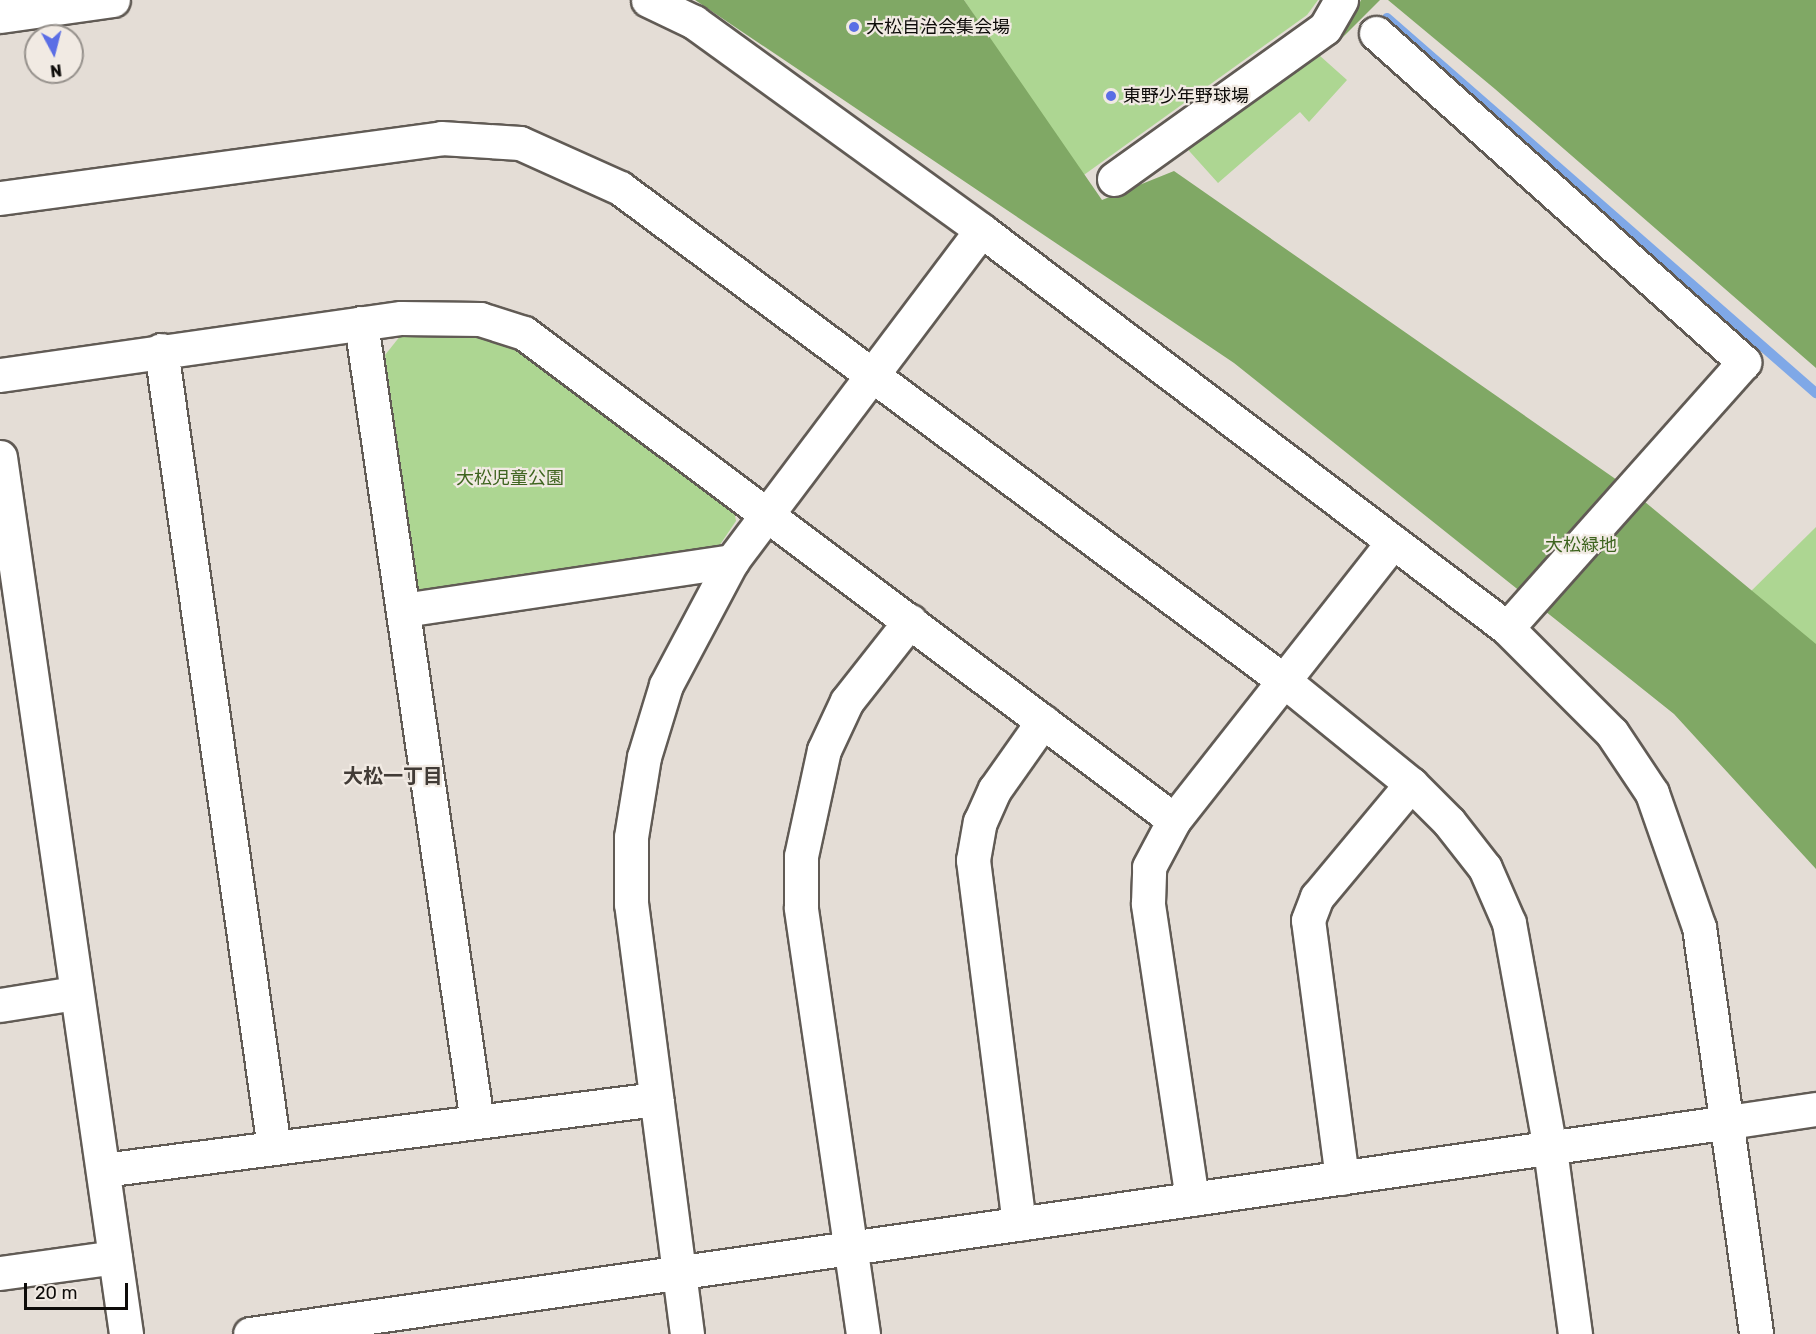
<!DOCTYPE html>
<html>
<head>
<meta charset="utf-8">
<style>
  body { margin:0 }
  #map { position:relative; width:1816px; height:1334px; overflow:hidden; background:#e4ddd6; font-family:Rubik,"Noto Sans JP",sans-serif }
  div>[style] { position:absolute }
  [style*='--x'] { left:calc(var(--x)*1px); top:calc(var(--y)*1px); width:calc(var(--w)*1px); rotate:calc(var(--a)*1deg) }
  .green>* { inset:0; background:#add692 }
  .forest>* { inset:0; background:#80a865 }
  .stream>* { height:10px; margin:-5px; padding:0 5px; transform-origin:5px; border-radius:5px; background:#7fa8e7 }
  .roads { filter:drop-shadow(2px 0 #615b55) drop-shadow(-2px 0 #615b55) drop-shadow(0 2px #615b55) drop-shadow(0 -2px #615b55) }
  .minor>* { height:33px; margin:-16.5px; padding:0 16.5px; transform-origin:16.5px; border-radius:16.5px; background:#fff }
  .tertiary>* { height:33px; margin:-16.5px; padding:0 16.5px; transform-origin:16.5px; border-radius:16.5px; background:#fff }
  .dots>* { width:16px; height:16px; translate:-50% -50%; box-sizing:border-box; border:3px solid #f1eae3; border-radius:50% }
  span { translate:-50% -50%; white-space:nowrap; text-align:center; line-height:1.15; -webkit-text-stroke:4.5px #f1eae3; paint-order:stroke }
  .poi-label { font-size:18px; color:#0e0c0a }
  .left { translate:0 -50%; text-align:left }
  .park-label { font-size:18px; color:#3e641f }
  .neighbourhood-label { font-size:20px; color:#413b36; font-weight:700 }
  .north { position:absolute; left:24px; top:24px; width:60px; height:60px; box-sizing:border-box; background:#f1eae3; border:2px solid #96918c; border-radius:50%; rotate:173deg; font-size:16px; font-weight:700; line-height:24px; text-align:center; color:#0e0c0a }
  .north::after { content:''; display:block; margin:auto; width:21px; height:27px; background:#5b6ee5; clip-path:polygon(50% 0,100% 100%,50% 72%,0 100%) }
  .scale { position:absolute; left:24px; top:1283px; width:104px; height:27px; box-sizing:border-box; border:3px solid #0e0c0a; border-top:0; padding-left:8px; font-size:18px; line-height:21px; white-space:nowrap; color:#0e0c0a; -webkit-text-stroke:4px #f1eae3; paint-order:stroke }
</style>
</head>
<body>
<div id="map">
  <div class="green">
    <div style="clip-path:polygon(964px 0,1318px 0,1307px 15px,1081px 177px)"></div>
    <div style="clip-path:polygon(1319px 55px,1347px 80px,1309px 122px,1300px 112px,1218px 183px,1182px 143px)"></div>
    <div style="clip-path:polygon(456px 332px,518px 349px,734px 511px,736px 521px,711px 558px,418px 593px,385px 355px,401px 335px)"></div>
    <div style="clip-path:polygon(1816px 527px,1816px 820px,1660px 681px)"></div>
  </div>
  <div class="forest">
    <div style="clip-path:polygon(695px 0,964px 0,1102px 200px,1174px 171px,1627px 487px,1816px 644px,1816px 869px,1674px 714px,1234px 363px)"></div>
    <div style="clip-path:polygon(1361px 0,1380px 0,1342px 38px)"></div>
    <div style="clip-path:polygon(1388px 0,1816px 0,1816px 368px,1495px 89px)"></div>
  </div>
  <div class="stream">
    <div style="--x:1387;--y:18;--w:570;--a:41.16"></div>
  </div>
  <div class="roads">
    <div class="minor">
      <div style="--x:1376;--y:33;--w:494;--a:41.8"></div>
      <div style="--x:1744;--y:362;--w:356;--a:131.7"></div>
      <div style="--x:1114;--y:179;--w:259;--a:-35.6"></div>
      <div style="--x:1325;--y:28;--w:32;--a:-60"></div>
      <div style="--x:0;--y:198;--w:445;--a:-7.7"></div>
      <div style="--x:441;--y:138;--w:79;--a:3.6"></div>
      <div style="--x:520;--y:143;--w:110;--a:24.2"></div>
      <div style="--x:620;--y:188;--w:826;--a:36.58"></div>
      <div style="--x:1283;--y:680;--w:165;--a:39.1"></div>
      <div style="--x:1411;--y:784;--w:54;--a:45"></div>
      <div style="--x:1449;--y:822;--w:58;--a:52"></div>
      <div style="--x:1485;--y:868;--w:60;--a:66.4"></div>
      <div style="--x:1509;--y:923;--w:230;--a:79.7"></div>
      <div style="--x:1550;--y:1149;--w:187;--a:82.3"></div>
      <div style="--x:361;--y:323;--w:807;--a:81.74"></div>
      <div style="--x:161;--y:350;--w:806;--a:81.94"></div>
      <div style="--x:0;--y:375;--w:405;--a:-8.1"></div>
      <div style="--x:401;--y:318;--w:79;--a:0.7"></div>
      <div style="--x:480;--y:319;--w:46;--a:17.7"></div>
      <div style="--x:524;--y:333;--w:812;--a:36.84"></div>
      <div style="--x:404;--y:610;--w:332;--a:-8.5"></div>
      <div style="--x:0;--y:1005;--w:76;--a:-9.1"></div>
      <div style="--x:1729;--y:1122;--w:88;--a:-8.5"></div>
      <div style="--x:103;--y:1170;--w:558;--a:-7.32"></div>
      <div style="--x:1342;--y:1178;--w:260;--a:-97.5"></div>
      <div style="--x:1308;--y:920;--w:25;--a:-69"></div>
      <div style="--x:1317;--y:897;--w:147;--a:-50.2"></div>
      <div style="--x:1192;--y:1199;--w:299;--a:-98.5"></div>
      <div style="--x:1148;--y:903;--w:36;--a:-88"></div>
      <div style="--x:1149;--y:867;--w:53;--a:-62"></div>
      <div style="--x:1174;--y:820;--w:354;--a:-51.8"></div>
      <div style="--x:1019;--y:1224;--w:367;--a:-97.2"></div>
      <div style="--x:973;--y:860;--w:39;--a:-80"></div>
      <div style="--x:980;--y:822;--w:36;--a:-66"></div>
      <div style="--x:995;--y:789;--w:83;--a:-54.8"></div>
      <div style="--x:0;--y:1273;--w:116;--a:-7.9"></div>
      <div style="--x:687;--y:1334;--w:434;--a:-97.4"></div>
      <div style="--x:631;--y:904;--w:67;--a:-90"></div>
      <div style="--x:631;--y:837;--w:81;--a:-80.8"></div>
      <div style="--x:644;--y:757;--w:75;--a:-73"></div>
      <div style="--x:666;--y:685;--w:140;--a:-62"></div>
      <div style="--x:732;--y:561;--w:414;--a:-53"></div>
      <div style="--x:863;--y:1334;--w:431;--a:-98.3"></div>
      <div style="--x:801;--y:907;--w:51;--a:-90"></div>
      <div style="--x:801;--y:856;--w:108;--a:-77.8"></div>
      <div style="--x:824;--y:750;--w:54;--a:-64.9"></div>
      <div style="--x:847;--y:701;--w:102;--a:-51.8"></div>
    </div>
    <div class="tertiary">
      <div style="--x:648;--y:0;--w:51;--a:25.6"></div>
      <div style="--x:694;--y:22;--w:354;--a:35.9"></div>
      <div style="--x:981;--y:230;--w:660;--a:37.11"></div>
      <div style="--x:1507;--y:628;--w:148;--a:45"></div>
      <div style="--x:1612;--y:733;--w:72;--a:56.3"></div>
      <div style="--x:1652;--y:793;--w:142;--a:70.7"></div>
      <div style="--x:1699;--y:927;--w:411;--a:82"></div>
      <div style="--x:0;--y:16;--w:114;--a:-8.1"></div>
      <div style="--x:0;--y:457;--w:886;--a:81.82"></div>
      <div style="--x:250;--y:1334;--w:1494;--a:-8.16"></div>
    </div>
  </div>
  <div class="dots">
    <div style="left:854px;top:27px;background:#5b6ee5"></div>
    <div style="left:1111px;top:96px;background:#5b6ee5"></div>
  </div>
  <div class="poi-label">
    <span class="left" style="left:866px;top:27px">大松自治会集会場</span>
    <span class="left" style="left:1123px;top:96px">東野少年野球場</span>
  </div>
  <div class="park-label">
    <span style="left:510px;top:478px">大松児童公園</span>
    <span style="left:1581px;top:545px">大松緑地</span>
  </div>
  <div class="neighbourhood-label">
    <span style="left:393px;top:776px">大松一丁目</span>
  </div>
  <div class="north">N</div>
  <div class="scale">20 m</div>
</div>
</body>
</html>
